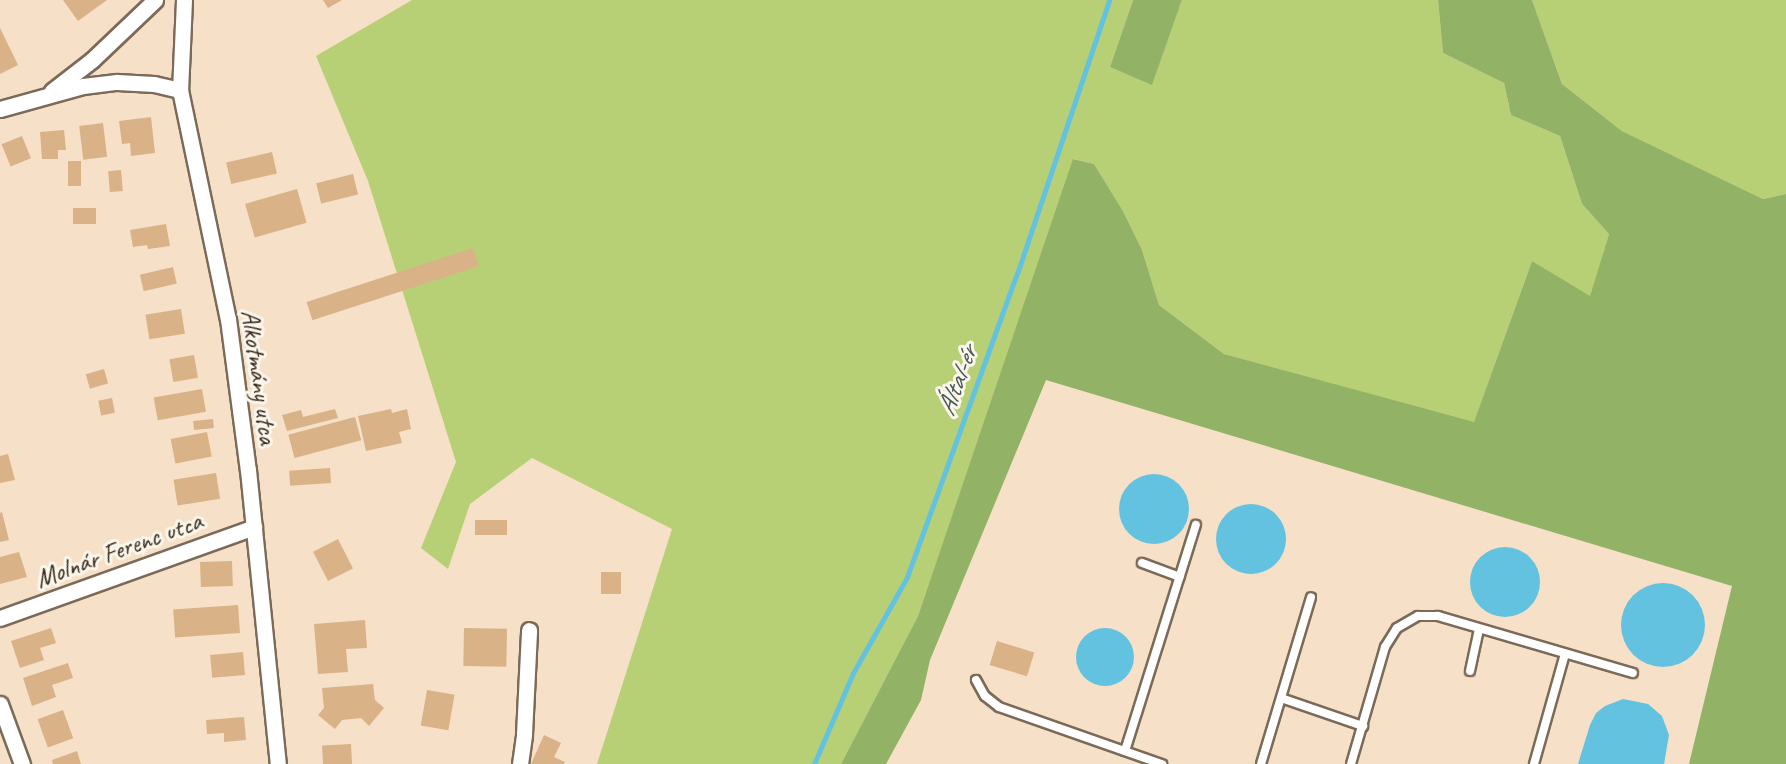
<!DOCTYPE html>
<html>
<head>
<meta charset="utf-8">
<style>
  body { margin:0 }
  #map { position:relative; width:1786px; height:764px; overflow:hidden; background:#f6e0c7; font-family:Caveat,sans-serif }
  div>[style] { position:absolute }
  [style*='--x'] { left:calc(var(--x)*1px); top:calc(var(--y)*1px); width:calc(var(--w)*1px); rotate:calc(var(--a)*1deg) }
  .green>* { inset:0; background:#b8d075 }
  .forest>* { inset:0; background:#92b266 }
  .water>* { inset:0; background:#62c2e0 }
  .round { border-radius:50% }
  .stream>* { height:5px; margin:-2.5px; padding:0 2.5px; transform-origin:2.5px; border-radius:2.5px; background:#62c2e0 }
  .building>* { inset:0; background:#d9b287; transform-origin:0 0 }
  .roads { filter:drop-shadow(2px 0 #7c6a59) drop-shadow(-2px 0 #7c6a59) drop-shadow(0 2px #7c6a59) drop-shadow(0 -2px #7c6a59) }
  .service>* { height:8px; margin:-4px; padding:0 4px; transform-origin:4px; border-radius:4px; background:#fff }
  .minor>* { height:15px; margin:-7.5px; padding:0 7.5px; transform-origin:7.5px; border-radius:7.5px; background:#fff }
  span { translate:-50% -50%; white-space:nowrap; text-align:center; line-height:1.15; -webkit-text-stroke:6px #fbf7ec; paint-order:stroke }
  .street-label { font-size:26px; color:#3b2a1e }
  .water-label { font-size:27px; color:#475858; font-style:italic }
</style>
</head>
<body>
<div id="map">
  <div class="green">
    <div style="clip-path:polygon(412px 0,1133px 0,1110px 67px,1152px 84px,1182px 0,1438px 0,1443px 53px,1504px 83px,1511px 115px,1560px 136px,1582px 204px,1609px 234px,1590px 297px,1532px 261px,1474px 423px,1224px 354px,1159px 305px,1142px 250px,1123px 211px,1094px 164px,1074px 159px,918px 616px,841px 764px,597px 764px,672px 529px,532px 458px,470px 504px,448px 569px,421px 548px,456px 462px,368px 181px,316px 56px)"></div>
    <div style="clip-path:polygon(1532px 0,1786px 0,1786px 194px,1763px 199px,1622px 131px,1562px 84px)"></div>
  </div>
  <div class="forest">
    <div style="clip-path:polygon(1133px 0,1182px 0,1152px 85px,1110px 67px)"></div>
    <div style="clip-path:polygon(1438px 0,1532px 0,1562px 84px,1622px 131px,1763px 199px,1786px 194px,1786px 764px,1689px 764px,1732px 586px,1046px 380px,930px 660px,921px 700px,886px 764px,841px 764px,918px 616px,1073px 159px,1094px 164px,1123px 211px,1142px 250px,1159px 305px,1224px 354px,1474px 422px,1532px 261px,1590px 296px,1609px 234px,1582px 204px,1560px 136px,1511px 115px,1504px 83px,1443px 53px)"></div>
  </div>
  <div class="water">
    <div class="round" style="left:1119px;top:474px;width:70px;height:70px"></div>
    <div class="round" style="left:1216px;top:504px;width:70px;height:70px"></div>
    <div class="round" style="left:1470px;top:547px;width:70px;height:70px"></div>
    <div class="round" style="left:1621px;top:583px;width:84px;height:84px"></div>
    <div class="round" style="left:1076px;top:628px;width:58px;height:58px"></div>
    <div style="clip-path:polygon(1623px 699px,1648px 704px,1662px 716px,1669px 735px,1664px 764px,1578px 764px,1590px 725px,1596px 713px,1605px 706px)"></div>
  </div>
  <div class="stream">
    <div style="--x:814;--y:764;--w:99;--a:-66.8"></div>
    <div style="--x:853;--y:673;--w:110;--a:-60.6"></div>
    <div style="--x:907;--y:577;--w:326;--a:-70.1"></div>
    <div style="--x:1018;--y:271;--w:286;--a:-71.4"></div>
  </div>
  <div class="building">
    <div style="clip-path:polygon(63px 0,107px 0,78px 21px)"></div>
    <div style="clip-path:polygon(323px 0,342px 0,328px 8px)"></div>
    <div style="clip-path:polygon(0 28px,18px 65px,0 74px)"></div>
    <div style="clip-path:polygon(151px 117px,155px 153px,131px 156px,130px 143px,122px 144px,119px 121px)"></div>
    <div style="left:103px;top:123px;width:34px;height:24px;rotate:83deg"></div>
    <div style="clip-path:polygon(64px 130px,66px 150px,58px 150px,58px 159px,42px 159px,40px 132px)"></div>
    <div style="left:22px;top:136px;width:24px;height:22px;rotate:68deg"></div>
    <div style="left:272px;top:152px;width:22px;height:47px;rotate:77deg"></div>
    <div style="left:68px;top:161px;width:13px;height:25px"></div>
    <div style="left:121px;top:170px;width:21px;height:13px;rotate:85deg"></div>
    <div style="left:353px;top:174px;width:21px;height:38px;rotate:76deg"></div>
    <div style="left:297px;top:189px;width:35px;height:54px;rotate:74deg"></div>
    <div style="left:96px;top:208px;width:16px;height:23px;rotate:90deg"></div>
    <div style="clip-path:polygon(166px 224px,170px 246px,148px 249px,147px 245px,133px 247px,130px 230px)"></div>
    <div style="left:473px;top:248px;width:19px;height:175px;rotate:72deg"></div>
    <div style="left:173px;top:267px;width:17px;height:34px;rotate:77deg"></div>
    <div style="left:181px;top:309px;width:25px;height:36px;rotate:81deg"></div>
    <div style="left:194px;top:355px;width:23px;height:25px;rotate:80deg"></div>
    <div style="left:104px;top:369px;width:15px;height:19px;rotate:74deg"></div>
    <div style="left:202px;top:389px;width:23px;height:49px;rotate:80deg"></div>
    <div style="left:112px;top:398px;width:15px;height:14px;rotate:79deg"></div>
    <div style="clip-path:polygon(335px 409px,338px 418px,287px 431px,282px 415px,301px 410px,303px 417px)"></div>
    <div style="clip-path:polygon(391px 409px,392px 413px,407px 409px,411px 429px,399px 432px,402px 443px,366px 451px,358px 416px)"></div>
    <div style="left:355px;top:417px;width:24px;height:69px;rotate:75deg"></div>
    <div style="left:213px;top:419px;width:9px;height:20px;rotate:84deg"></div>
    <div style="left:207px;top:432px;width:25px;height:37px;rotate:79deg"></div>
    <div style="clip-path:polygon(8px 454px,15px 480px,0 483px,0 456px)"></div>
    <div style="left:330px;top:468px;width:15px;height:41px;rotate:86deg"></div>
    <div style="left:216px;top:473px;width:26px;height:43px;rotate:81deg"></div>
    <div style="clip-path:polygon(2px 512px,9px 540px,0 542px,0 513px)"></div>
    <div style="left:475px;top:520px;width:32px;height:15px"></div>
    <div style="left:338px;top:539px;width:33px;height:28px;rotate:63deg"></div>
    <div style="clip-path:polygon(19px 552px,27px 577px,0 584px,0 557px)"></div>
    <div style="left:232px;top:561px;width:25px;height:32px;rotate:88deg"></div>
    <div style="left:601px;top:572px;width:20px;height:22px"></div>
    <div style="left:238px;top:605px;width:28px;height:65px;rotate:86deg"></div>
    <div style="clip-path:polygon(365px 620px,367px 648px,346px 649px,348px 672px,318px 674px,314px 624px)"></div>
    <div style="clip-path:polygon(51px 628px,56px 643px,40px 648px,44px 660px,20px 668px,11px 641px)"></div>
    <div style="left:464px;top:628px;width:43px;height:38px;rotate:1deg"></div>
    <div style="left:997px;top:641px;width:39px;height:25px;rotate:17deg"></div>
    <div style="left:243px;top:652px;width:23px;height:33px;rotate:85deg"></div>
    <div style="clip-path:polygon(68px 663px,73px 678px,52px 685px,56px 697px,32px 706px,23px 678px)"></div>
    <div style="clip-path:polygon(373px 684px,375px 700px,384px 708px,369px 726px,361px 718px,342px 720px,335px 729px,318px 715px,324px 708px,322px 688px)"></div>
    <div style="left:427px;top:690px;width:28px;height:36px;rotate:10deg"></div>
    <div style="left:63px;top:710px;width:30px;height:27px;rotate:70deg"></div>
    <div style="clip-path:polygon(244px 717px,246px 740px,224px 742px,224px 733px,207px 734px,206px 720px)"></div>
    <div style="clip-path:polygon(544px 735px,561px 743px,554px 757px,565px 762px,564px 764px,531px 764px)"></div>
    <div style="left:351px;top:744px;width:20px;height:29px;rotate:87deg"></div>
    <div style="clip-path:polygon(77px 751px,81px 764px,53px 764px,52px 760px)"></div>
  </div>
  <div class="roads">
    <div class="service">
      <div style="--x:1142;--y:563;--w:40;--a:20.2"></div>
      <div style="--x:1470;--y:671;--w:43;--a:-77.9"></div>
      <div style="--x:976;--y:680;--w:18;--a:61"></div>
      <div style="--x:985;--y:696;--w:18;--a:38"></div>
      <div style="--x:999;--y:707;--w:173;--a:19.3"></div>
      <div style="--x:1281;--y:698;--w:87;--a:18.9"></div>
      <div style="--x:1125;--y:751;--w:237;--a:-72.6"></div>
      <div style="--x:1261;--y:764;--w:174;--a:-73.3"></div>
      <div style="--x:1351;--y:764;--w:122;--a:-73.8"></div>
      <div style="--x:1385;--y:647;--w:22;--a:-58"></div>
      <div style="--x:1397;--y:628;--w:24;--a:-30"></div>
      <div style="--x:1418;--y:616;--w:20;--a:0"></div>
      <div style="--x:1438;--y:616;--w:203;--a:16.3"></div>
      <div style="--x:1534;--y:764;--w:114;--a:-74.3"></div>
    </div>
    <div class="minor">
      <div style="--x:184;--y:0;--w:90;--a:92.5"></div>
      <div style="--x:180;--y:90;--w:234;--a:78.2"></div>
      <div style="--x:228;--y:319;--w:152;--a:82.5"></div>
      <div style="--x:248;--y:470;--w:296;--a:84.2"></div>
      <div style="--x:52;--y:91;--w:51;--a:-37.8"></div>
      <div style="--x:92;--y:60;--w:87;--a:-43.6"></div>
      <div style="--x:0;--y:109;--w:86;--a:-15.5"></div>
      <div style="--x:83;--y:86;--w:34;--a:-7"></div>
      <div style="--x:117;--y:82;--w:37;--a:3"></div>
      <div style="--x:154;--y:84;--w:27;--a:13"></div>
      <div style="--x:0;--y:618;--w:270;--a:-19.7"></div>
      <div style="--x:0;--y:704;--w:64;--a:69.9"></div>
      <div style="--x:520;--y:764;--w:30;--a:-82"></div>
      <div style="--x:524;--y:734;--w:104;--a:-87.2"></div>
    </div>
  </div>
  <div class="street-label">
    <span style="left:259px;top:377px;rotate:82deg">Alkotmány utca</span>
    <span style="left:119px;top:550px;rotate:-20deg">Molnár Ferenc utca</span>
  </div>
  <div class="water-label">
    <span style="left:957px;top:381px;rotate:-70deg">Által-ér</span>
  </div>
</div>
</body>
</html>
